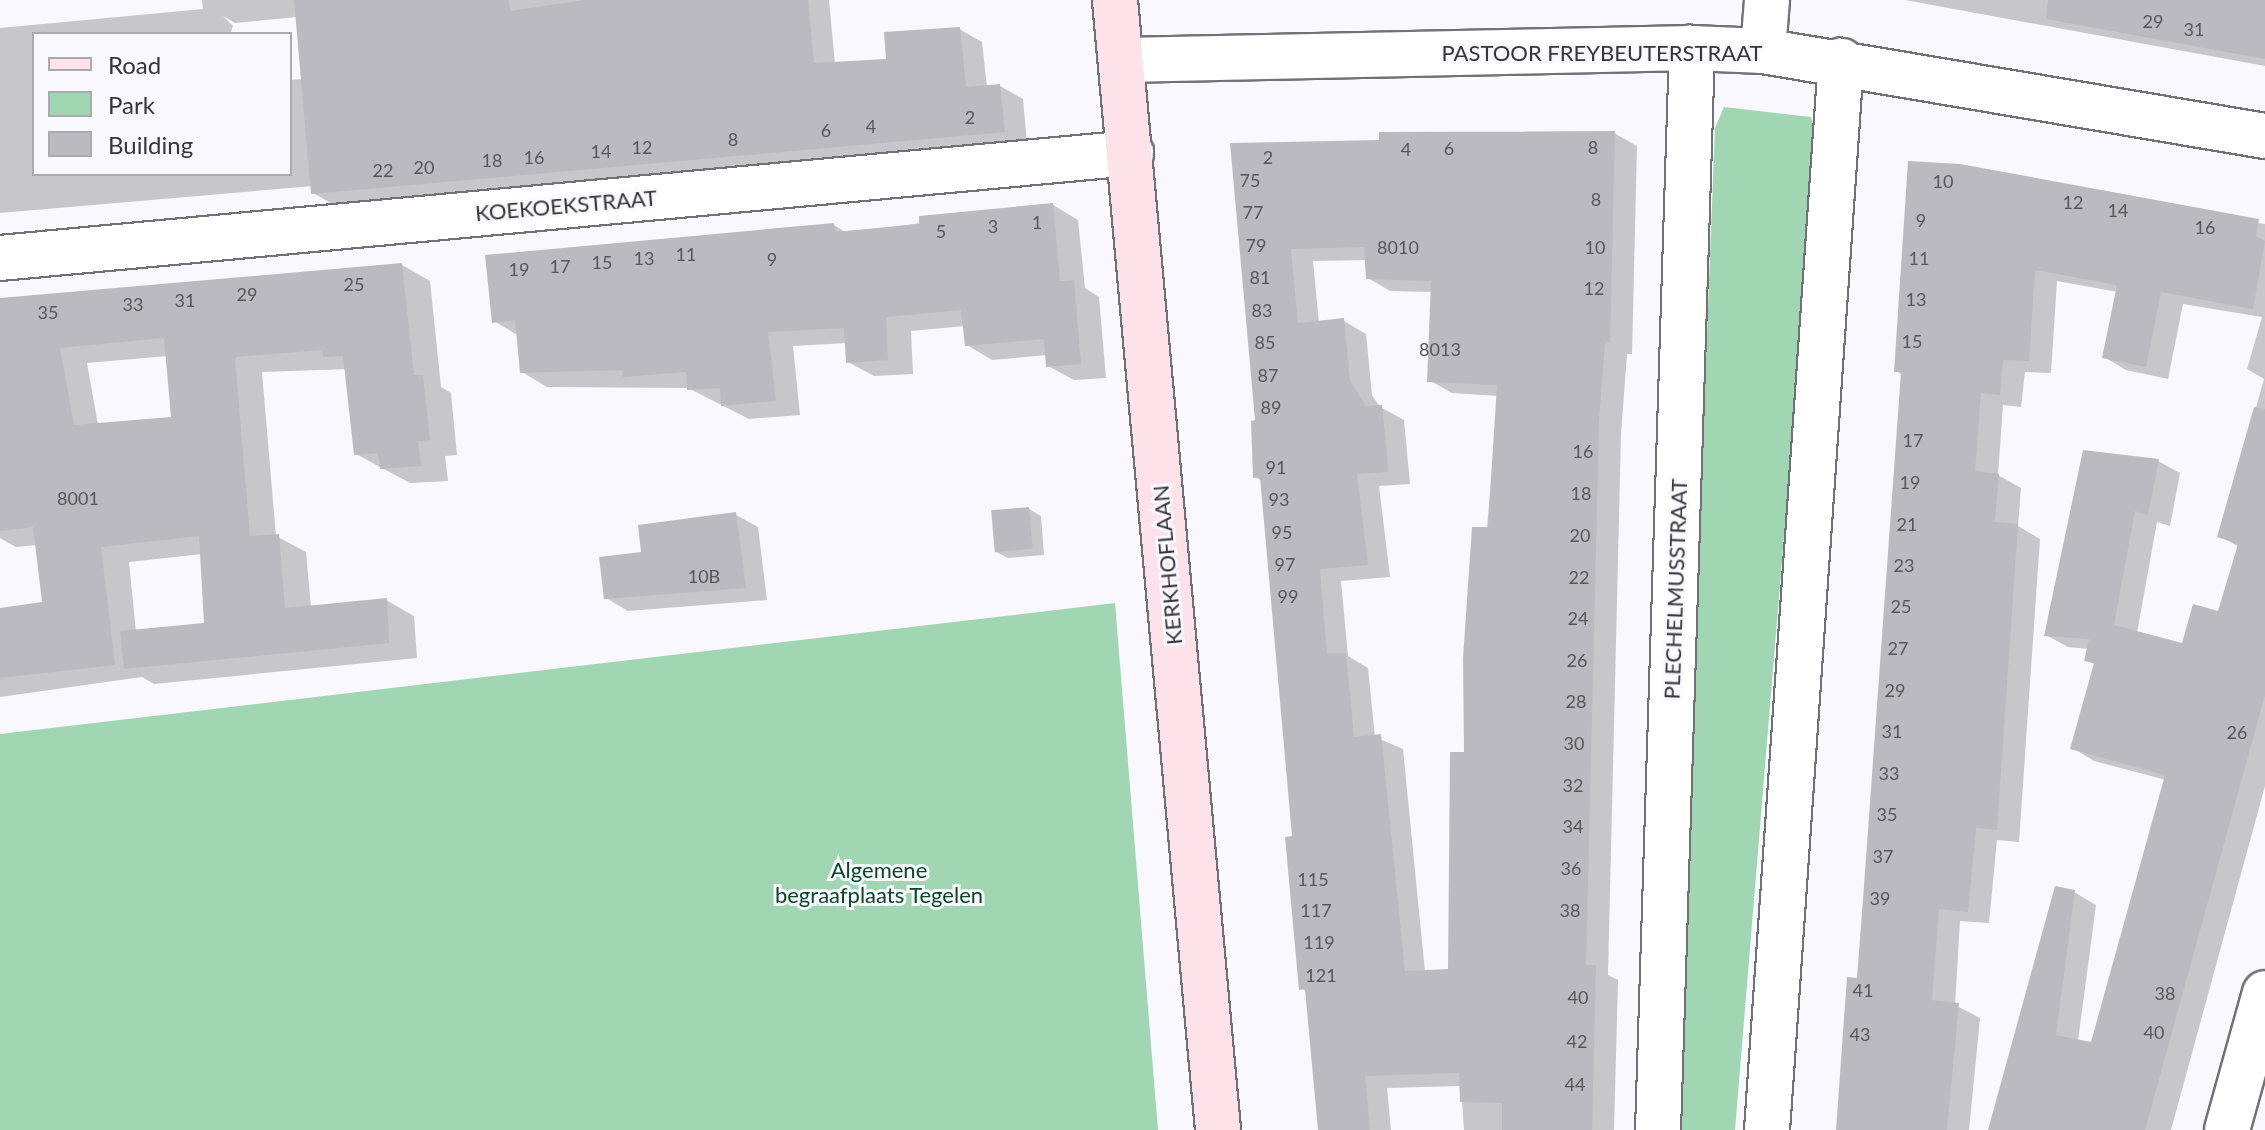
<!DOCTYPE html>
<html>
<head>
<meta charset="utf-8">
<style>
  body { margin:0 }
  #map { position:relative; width:2265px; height:1130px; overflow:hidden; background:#f8f8fe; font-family:Lato,sans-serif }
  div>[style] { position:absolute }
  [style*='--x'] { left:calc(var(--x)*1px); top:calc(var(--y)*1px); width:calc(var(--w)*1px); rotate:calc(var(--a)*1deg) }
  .green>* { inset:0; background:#a1d6b3 }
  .shadow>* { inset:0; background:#0003 }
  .building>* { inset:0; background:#babac0; transform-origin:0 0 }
  .roads { filter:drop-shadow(2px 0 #717177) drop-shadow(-2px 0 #717177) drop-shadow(0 2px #717177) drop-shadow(0 -2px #717177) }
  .street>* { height:44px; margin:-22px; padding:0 22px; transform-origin:22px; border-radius:22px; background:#fff }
  .secondary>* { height:44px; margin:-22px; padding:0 22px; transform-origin:22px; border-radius:22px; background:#fee2e9 }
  span { translate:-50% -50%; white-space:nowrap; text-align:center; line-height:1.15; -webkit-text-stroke:6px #f8f8fe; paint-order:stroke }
  .number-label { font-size:18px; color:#57575b }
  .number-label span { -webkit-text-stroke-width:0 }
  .street-label { font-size:22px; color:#363639 }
  .park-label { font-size:22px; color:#094728 }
  .legend { position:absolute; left:32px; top:32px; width:260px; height:144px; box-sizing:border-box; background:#f8f8fe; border:2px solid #aaaaaf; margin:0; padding:10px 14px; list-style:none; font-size:24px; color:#363639 }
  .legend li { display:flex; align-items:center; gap:16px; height:40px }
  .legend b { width:40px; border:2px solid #aaaaaf }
</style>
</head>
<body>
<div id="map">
  <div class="green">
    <div style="clip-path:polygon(1724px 107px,1811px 117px,1817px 136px,1735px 1130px,1676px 1130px,1715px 128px)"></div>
    <div style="clip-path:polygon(1115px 603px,1158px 1130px,0 1130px,0 734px)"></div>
  </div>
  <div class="shadow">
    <div style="clip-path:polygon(evenodd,202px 0,829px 0,835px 64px,888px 61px,959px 29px,982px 42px,987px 87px,1000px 86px,1023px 99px,1027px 144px,336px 206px,313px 193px,313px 186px,0 213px,0 28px,203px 9px,202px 0,223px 16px,235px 23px,297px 17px,303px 79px,290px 80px,290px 174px,34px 174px,34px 34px,230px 34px,233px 26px,223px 16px)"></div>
    <div style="clip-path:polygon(1905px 0,2265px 0,2265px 66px)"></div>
    <div style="clip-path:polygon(evenodd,1614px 133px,1637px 146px,1632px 354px,1627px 354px,1621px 434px,1608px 975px,1618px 980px,1614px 1130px,1464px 1130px,1461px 1086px,1387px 1088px,1391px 1130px,1320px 1130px,1308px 992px,1300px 988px,1294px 838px,1262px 481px,1255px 477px,1257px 422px,1232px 145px,1614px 133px,1367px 260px,1368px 278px,1390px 291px,1432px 292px,1429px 380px,1452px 393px,1498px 396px,1450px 971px,1425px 972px,1403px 749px,1375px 737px,1368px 668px,1348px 656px,1341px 581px,1390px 577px,1379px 486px,1410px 484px,1404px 420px,1380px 407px,1372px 395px,1366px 334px,1344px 321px,1319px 323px,1313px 261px,1367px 260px)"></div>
    <div style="clip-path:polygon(1910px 163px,2265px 224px,2265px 786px,2171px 1130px,1991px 1130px,2074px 892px,2096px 905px,2078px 1041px,2092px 1044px,2166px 780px,2094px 761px,2073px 748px,2096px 665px,2086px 660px,2089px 649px,2068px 647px,2046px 635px,2158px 461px,2180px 473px,2170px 526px,2157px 522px,2137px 633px,2183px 646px,2219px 613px,2239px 547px,2220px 536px,2264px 379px,2247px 369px,2262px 317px,2183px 304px,2168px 379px,2126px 370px,2104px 357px,2118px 292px,2057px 281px,2051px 373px,2025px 372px,2021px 407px,2003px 405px,1998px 475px,2021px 488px,2018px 526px,2040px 539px,2019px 842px,1997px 840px,1989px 923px,1960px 921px,1955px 1005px,1980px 1018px,1969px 1130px,1838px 1130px,1859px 980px,1903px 375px,1896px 371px)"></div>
    <div style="clip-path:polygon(1053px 205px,1078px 220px,1085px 288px,1099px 297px,1106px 378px,1074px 380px,1048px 366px,1047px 355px,992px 360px,967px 345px,965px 326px,911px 331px,913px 374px,874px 376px,848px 362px,847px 343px,793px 346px,800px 415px,749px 419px,688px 388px,547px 387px,522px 372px,519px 336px,494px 321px,834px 225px,847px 233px)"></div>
    <div style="clip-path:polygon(evenodd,402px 265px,430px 281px,441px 387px,451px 393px,457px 455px,445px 456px,448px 481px,410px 483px,356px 454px,347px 369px,262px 372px,276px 536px,306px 552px,311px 607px,386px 600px,414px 616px,417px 658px,154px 684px,142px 677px,0 697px,0 610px,44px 604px,37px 545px,16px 547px,0 538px,0 300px,402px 265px,168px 356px,173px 419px,98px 425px,87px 363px,168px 356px,402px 265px,202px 554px,206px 625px,136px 632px,129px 562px,202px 554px)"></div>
    <div style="clip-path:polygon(1029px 509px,1041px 516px,1044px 555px,1008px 558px,996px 552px)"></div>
    <div style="clip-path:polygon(736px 515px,758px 527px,767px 600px,628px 611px,606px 598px,643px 554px)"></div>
  </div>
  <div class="building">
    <div style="clip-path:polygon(294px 0,509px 0,510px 11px,584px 0,808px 0,814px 63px,886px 59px,884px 32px,960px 27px,966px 87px,1000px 84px,1005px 132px,311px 194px)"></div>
    <div style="clip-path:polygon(2048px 0,2265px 0,2265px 59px,2046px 19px)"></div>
    <div style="clip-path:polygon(evenodd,1615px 131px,1610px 343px,1605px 342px,1599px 421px,1586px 965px,1596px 965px,1592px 1130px,1502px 1130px,1502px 1103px,1460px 1102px,1459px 1073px,1365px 1076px,1370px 1130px,1318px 1130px,1305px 989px,1299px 990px,1285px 837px,1292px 836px,1260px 477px,1253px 478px,1251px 421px,1255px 420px,1230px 143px,1379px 140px,1379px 132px,1615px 131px,1364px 247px,1366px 279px,1431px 281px,1427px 382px,1497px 385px,1488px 527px,1472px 527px,1463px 658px,1464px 752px,1450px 752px,1448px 969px,1405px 971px,1381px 734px,1354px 737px,1346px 653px,1327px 653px,1320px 569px,1368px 565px,1357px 474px,1388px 472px,1386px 443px,1382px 405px,1366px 406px,1350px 381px,1344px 318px,1298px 323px,1291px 249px,1364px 247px)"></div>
    <div style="clip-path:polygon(1908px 161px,1960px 164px,2259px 219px,2256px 236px,2265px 241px,2253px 309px,2161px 292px,2146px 367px,2102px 358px,2117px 285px,2035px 270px,2029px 361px,2003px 360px,2000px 395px,1981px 393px,1975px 471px,1999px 474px,1995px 522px,2018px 524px,1997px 830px,1976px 828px,1968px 912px,1939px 909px,1932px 1000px,1959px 1003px,1947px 1130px,1836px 1130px,1847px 977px,1857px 978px,1864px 886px,1901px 372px,1894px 372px)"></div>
    <div style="clip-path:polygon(1053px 203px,1060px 281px,1074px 280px,1081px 364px,1046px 367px,1044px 339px,965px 346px,961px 310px,886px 317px,888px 360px,846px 363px,844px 328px,768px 332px,776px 401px,721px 406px,720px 388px,687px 390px,686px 372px,623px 377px,622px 370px,520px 373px,515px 320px,492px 323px,485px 255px,834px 223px,835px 232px,919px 224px,919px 216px)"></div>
    <div style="clip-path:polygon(evenodd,402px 263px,414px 375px,423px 375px,430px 440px,418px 441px,421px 466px,380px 469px,378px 453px,354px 455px,343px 356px,323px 357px,322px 350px,235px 357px,250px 536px,279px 534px,285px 608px,387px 598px,389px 643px,124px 669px,120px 631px,204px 623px,199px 536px,101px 547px,115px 665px,0 678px,0 608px,42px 602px,33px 527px,0 531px,0 298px,402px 263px,164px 338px,171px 417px,74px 425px,60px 348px,164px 338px)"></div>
    <div style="clip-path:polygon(2254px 407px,2265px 409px,2265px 695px,2145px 1130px,1988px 1130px,2055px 886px,2075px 890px,2056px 1035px,2091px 1042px,2165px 775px,2070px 749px,2094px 663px,2084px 661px,2089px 639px,2044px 636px,2083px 450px,2159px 459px,2148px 515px,2135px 511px,2114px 625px,2182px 643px,2193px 604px,2218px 611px,2238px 544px,2217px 537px)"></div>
    <div style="left:1029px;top:507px;width:42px;height:38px;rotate:85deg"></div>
    <div style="clip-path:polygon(736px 512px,746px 588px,604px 599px,599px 557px,641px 552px,638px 525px)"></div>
  </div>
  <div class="roads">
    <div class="street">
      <div style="--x:1763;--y:51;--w:51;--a:-85.5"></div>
      <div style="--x:1123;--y:60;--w:569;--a:-1.21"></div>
      <div style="--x:1692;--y:48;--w:71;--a:2.4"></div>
      <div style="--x:1763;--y:51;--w:509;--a:9.61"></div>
      <div style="--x:0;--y:258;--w:1136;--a:-5.3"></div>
      <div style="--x:1658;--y:1130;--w:1083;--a:-88.2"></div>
      <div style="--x:1767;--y:1130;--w:1072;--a:-86.04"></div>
      <div style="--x:2227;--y:1130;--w:142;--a:-74.5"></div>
    </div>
    <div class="secondary">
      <div style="--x:1115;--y:0;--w:1135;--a:84.79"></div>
    </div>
  </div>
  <div class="number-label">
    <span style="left:2153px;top:21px">29</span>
    <span style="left:2194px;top:29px">31</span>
    <span style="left:970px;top:117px">2</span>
    <span style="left:871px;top:126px">4</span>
    <span style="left:826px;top:130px">6</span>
    <span style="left:733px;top:139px">8</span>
    <span style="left:642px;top:147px">12</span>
    <span style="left:1593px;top:147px">8</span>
    <span style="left:1449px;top:148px">6</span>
    <span style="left:1406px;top:149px">4</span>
    <span style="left:601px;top:151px">14</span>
    <span style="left:534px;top:157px">16</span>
    <span style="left:1268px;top:157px">2</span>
    <span style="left:492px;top:160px">18</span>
    <span style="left:424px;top:167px">20</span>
    <span style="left:383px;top:170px">22</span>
    <span style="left:1250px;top:180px">75</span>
    <span style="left:1943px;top:181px">10</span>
    <span style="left:1596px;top:199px">8</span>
    <span style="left:2073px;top:202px">12</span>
    <span style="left:2118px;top:210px">14</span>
    <span style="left:1253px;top:212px">77</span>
    <span style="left:1921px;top:220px">9</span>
    <span style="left:1037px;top:222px">1</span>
    <span style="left:993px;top:226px">3</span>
    <span style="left:2205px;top:227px">16</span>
    <span style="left:941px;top:231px">5</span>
    <span style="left:1256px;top:245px">79</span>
    <span style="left:1398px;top:247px">8010</span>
    <span style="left:1595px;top:247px">10</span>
    <span style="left:686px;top:254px">11</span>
    <span style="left:644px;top:258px">13</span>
    <span style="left:1919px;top:258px">11</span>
    <span style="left:772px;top:259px">9</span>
    <span style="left:602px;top:262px">15</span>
    <span style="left:560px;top:266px">17</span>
    <span style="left:519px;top:269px">19</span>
    <span style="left:1260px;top:277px">81</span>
    <span style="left:354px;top:284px">25</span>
    <span style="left:1594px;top:288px">12</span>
    <span style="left:247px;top:294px">29</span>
    <span style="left:1916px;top:299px">13</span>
    <span style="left:185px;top:300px">31</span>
    <span style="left:133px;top:304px">33</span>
    <span style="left:1262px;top:310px">83</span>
    <span style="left:48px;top:312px">35</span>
    <span style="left:1912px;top:341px">15</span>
    <span style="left:1265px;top:342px">85</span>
    <span style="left:1440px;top:349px">8013</span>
    <span style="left:1268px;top:375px">87</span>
    <span style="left:1271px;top:407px">89</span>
    <span style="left:1913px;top:440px">17</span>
    <span style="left:1583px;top:451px">16</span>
    <span style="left:1276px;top:467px">91</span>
    <span style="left:1910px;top:482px">19</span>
    <span style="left:1581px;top:493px">18</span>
    <span style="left:78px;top:498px">8001</span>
    <span style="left:1279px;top:499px">93</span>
    <span style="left:1907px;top:524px">21</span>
    <span style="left:1282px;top:532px">95</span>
    <span style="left:1580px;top:535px">20</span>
    <span style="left:1285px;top:564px">97</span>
    <span style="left:1904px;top:565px">23</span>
    <span style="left:704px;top:576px">10B</span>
    <span style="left:1579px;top:577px">22</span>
    <span style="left:1288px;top:596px">99</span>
    <span style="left:1901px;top:606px">25</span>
    <span style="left:1578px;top:618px">24</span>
    <span style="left:1898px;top:648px">27</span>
    <span style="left:1577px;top:660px">26</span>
    <span style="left:1895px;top:690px">29</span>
    <span style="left:1576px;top:701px">28</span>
    <span style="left:1892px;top:731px">31</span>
    <span style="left:2237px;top:732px">26</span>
    <span style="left:1574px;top:743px">30</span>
    <span style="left:1889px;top:773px">33</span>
    <span style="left:1573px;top:785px">32</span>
    <span style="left:1887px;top:814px">35</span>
    <span style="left:1573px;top:826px">34</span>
    <span style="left:1883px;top:856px">37</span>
    <span style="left:1571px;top:868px">36</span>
    <span style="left:1313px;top:879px">115</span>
    <span style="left:1880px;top:898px">39</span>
    <span style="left:1316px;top:910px">117</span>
    <span style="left:1570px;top:910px">38</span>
    <span style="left:1319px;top:942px">119</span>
    <span style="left:1321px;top:975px">121</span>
    <span style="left:1863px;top:990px">41</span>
    <span style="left:2165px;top:993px">38</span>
    <span style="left:1578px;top:997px">40</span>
    <span style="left:2154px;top:1032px">40</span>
    <span style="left:1860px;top:1034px">43</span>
    <span style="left:1577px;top:1041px">42</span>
    <span style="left:1575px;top:1084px">44</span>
  </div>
  <div class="street-label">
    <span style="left:1602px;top:53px">PASTOOR FREYBEUTERSTRAAT</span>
    <span style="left:566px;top:205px;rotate:-5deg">KOEKOEKSTRAAT</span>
    <span style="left:1167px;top:565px;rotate:-95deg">KERKHOFLAAN</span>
    <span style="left:1675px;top:589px;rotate:-88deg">PLECHELMUSSTRAAT</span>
  </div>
  <div class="park-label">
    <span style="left:879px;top:882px">Algemene<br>begraafplaats Tegelen</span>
  </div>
  <ul class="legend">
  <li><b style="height:10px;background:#fee2e9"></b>Road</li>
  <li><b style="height:22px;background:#a1d6b3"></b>Park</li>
  <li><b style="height:22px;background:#babac0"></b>Building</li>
  </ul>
</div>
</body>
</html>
